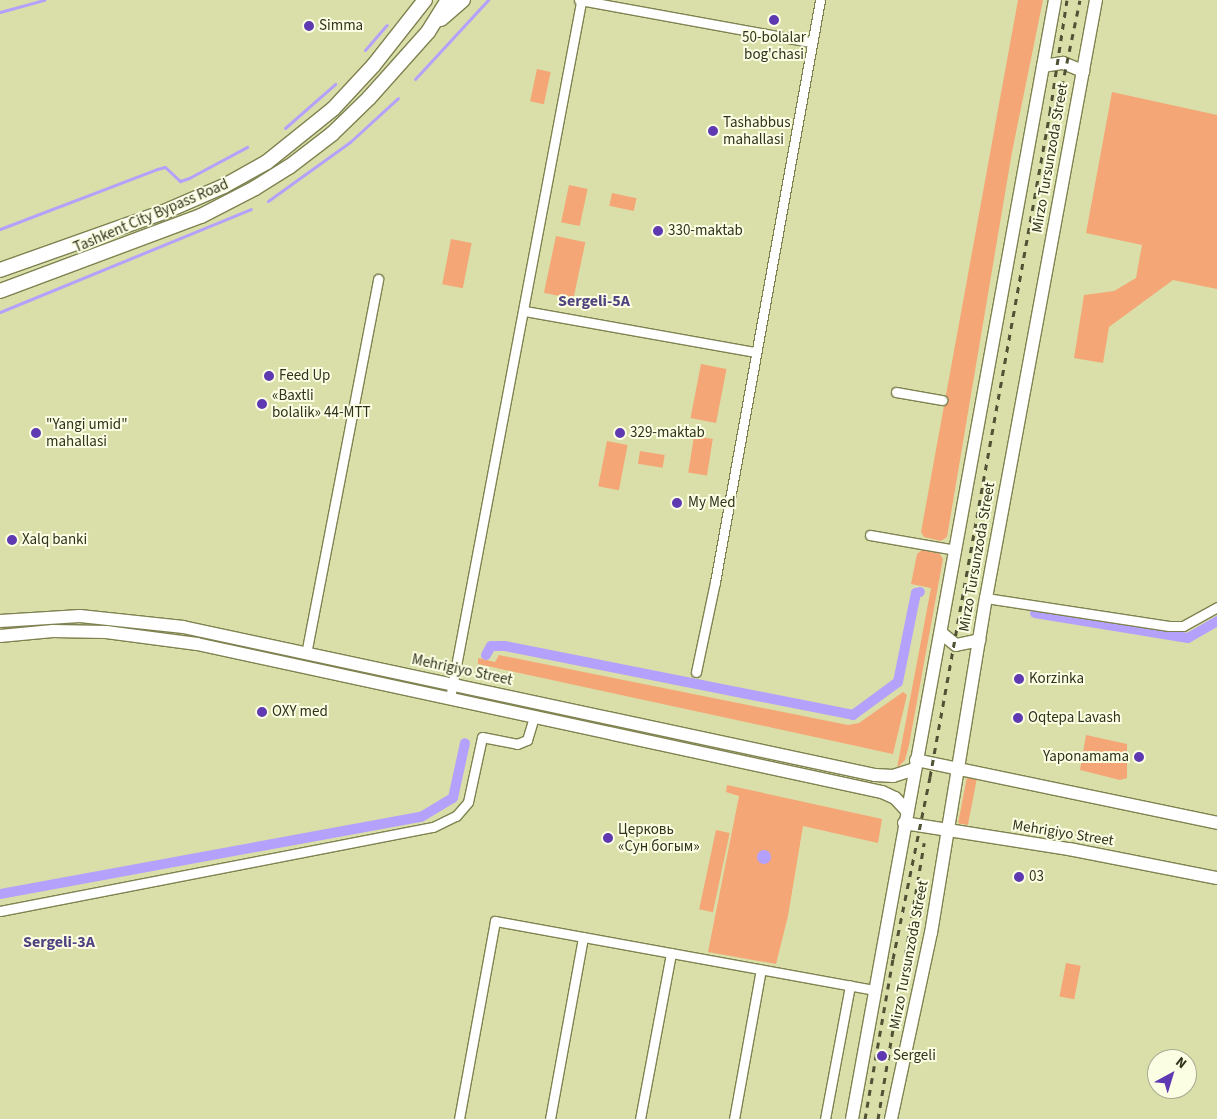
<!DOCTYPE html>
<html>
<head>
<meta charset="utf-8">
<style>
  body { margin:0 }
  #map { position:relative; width:1217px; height:1119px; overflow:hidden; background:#dadfa9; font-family:"Source Sans 3",sans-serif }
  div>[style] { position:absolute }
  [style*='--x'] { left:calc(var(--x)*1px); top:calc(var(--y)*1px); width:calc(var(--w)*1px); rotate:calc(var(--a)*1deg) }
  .green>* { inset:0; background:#f4a676; transform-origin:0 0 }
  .water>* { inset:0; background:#b3a1fc }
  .round { border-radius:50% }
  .stream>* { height:3px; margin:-1.5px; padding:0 1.5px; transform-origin:1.5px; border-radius:1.5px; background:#b3a1fc }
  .canal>* { height:10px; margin:-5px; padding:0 5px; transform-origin:5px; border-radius:5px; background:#b3a1fc }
  .roads { filter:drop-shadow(1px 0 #7f8250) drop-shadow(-1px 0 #7f8250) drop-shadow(0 1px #7f8250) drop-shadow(0 -1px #7f8250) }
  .minor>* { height:9px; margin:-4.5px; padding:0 4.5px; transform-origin:4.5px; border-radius:4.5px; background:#fff }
  .secondary>* { height:12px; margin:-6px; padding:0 6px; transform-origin:6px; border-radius:6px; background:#fff }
  .trunk>* { height:14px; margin:-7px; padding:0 7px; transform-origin:7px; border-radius:7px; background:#fff }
  .rail>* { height:3px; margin-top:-1.5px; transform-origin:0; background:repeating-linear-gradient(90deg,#505236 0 6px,transparent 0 12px) }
  .dots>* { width:14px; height:14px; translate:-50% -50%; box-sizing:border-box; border:2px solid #fbfee2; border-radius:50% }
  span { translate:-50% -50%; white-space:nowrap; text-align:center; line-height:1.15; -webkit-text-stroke:4px #fbfee2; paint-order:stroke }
  .poi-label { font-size:15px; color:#30321c }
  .left { translate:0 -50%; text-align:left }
  .right { translate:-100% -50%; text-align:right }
  .street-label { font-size:15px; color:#30321c }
  .neighbourhood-label { font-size:16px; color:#514381; font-weight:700 }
  .north { position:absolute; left:1147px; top:1049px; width:50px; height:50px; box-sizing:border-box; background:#fbfee2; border:1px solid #aaac93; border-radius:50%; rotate:39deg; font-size:14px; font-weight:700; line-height:20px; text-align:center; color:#30321c }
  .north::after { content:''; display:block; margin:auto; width:18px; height:22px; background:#5e39b1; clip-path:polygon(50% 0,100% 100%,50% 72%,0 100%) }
</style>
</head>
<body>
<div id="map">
  <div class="green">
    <div style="clip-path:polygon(1018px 0,1043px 0,1012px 152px,947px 537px,941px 541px,924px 537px,921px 532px)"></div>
    <div style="left:537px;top:69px;width:14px;height:33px;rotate:12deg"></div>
    <div style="clip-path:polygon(1112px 92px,1217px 115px,1217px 289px,1173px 280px,1109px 327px,1103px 363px,1074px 358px,1084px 295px,1114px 291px,1136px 278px,1142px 245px,1086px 233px)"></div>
    <div style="left:569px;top:185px;width:19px;height:38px;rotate:12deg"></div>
    <div style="left:612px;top:193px;width:25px;height:13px;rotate:12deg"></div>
    <div style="left:556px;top:236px;width:30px;height:58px;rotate:12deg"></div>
    <div style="left:451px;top:239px;width:21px;height:46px;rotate:11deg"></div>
    <div style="left:701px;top:364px;width:26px;height:55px;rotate:11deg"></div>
    <div style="left:694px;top:436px;width:19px;height:37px;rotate:9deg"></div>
    <div style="left:607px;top:441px;width:21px;height:46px;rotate:11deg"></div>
    <div style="left:640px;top:451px;width:25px;height:13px;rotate:9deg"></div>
    <div style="clip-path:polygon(922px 550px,939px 553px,943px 559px,909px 745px,905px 760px,897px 768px,931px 588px,911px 584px,917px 554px)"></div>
    <div style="clip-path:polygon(499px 655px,848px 725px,859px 723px,903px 692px,907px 695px,893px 754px,478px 664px,478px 658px,495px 662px)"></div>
    <div style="clip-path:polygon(1086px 735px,1127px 744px,1127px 778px,1120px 780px,1080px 770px)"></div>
    <div style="left:967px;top:777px;width:10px;height:47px;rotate:11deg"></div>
    <div style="clip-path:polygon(727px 785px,882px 819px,878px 843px,803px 826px,788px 916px,776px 964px,708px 952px,739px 796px,726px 792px)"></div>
    <div style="left:716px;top:830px;width:14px;height:81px;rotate:12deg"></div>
    <div style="left:1066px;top:963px;width:15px;height:34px;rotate:11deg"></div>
  </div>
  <div class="water">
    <div class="round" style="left:757px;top:850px;width:14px;height:14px"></div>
  </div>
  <div class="stream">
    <div style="--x:0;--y:12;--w:46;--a:-15.3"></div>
    <div style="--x:365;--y:50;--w:33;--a:-49"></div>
    <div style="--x:415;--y:79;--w:108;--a:-47.3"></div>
    <div style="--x:285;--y:128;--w:67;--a:-41.3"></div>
    <div style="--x:268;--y:201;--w:101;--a:-35.7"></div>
    <div style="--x:350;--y:142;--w:65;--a:-42.5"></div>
    <div style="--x:0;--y:229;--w:168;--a:-20.9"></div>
    <div style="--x:157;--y:169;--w:8;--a:-14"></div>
    <div style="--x:165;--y:167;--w:21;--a:43"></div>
    <div style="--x:180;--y:181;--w:9;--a:-18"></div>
    <div style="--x:189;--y:178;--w:66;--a:-28.1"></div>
    <div style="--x:0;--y:312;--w:271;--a:-22.3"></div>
  </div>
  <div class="canal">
    <div style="--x:1035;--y:613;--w:155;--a:9.3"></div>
    <div style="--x:1188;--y:638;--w:34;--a:-30"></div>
    <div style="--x:486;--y:655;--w:10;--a:-61"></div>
    <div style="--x:491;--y:646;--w:14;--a:0"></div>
    <div style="--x:505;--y:646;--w:355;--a:11.2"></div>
    <div style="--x:853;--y:715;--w:56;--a:-36.3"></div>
    <div style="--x:898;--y:682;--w:91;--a:-78.6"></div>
    <div style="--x:916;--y:593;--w:4;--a:-14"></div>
    <div style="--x:0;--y:894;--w:428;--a:-10.4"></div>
    <div style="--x:421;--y:817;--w:37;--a:-31"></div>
    <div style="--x:453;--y:798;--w:56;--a:-77.7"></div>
  </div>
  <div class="roads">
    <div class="minor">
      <div style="--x:579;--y:0;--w:236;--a:10.3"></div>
      <div style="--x:525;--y:311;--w:234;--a:10.1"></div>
      <div style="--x:896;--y:392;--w:47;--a:9.9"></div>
      <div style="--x:870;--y:535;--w:87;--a:9.9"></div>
      <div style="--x:986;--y:598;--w:185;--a:8.7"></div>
      <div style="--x:1169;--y:626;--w:14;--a:0"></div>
      <div style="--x:1183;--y:626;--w:39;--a:-29"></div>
      <div style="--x:306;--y:654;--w:382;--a:-79.1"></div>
      <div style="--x:696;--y:672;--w:92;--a:-78.1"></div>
      <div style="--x:715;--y:582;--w:591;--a:-79.77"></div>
      <div style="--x:450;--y:698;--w:708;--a:-79.34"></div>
      <div style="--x:0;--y:911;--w:441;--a:-11"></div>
      <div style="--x:433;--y:827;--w:25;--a:-26"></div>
      <div style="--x:456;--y:816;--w:18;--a:-49"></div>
      <div style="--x:468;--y:802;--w:66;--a:-77.8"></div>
      <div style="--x:482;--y:737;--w:36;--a:11"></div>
      <div style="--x:517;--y:744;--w:11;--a:-22"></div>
      <div style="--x:527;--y:740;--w:24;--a:-73"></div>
      <div style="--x:459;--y:1119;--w:201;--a:-79.7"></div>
      <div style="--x:495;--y:921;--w:386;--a:10.3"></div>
      <div style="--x:550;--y:1119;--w:185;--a:-79.7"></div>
      <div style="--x:640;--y:1119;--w:169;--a:-79.4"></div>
      <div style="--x:734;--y:1119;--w:152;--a:-79.8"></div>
      <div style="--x:825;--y:1119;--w:136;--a:-79.4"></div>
    </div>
    <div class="secondary">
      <div style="--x:1043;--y:66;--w:20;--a:-9"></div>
      <div style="--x:1063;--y:63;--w:22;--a:22"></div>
      <div style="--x:0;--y:621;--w:80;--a:-3.6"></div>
      <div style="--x:80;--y:616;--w:104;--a:6.1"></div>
      <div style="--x:183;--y:627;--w:708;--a:12.07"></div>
      <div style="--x:875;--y:775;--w:18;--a:3"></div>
      <div style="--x:893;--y:776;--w:22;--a:-18"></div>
      <div style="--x:941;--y:633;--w:19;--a:39"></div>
      <div style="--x:956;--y:645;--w:24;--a:-12"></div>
      <div style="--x:0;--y:636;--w:53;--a:-5.4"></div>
      <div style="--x:53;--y:631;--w:53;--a:1.1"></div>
      <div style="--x:106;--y:632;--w:92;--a:7.5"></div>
      <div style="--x:197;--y:644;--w:701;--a:12.19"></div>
      <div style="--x:882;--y:792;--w:14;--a:25"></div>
      <div style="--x:895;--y:798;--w:16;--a:47"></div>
      <div style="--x:916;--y:760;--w:308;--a:11.8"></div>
      <div style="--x:904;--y:823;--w:167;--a:9"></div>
      <div style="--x:1069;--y:849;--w:151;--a:11.1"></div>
      <div style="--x:852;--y:1119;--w:1137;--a:-79.72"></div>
      <div style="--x:891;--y:1119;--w:190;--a:-77.9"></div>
      <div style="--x:931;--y:933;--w:339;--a:-80.7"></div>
      <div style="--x:986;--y:598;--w:608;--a:-79.58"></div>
    </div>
    <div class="trunk">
      <div style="--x:441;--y:19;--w:29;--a:-41"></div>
      <div style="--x:0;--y:270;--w:174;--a:-19.5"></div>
      <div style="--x:164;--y:212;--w:65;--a:-23.4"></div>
      <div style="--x:224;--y:186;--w:49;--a:-29.2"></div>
      <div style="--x:267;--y:162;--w:85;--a:-38.8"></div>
      <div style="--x:333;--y:109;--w:59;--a:-47.1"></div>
      <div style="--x:373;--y:66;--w:84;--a:-51.8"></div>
      <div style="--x:0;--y:291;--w:215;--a:-20.5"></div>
      <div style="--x:201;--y:216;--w:61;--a:-27.4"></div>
      <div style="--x:255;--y:188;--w:40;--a:-32"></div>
      <div style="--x:289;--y:167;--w:54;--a:-37.5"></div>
      <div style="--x:332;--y:134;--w:52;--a:-44.2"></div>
      <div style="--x:369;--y:98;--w:89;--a:-48.2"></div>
      <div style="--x:428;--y:32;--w:38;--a:-58"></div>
    </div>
  </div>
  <div class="rail">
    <div style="--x:1057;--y:110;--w:112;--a:-78.2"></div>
    <div style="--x:865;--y:1119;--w:162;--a:-80.1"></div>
    <div style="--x:893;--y:959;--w:186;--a:-78.5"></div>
    <div style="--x:930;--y:777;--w:676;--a:-79.77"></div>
    <div style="--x:1050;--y:112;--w:113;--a:-81.4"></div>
    <div style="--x:878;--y:1119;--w:280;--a:-80.5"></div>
  </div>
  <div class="dots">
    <div style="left:774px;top:20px;background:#5e39b1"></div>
    <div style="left:309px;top:26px;background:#5e39b1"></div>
    <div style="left:713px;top:131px;background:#5e39b1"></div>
    <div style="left:658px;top:231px;background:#5e39b1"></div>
    <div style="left:269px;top:376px;background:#5e39b1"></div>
    <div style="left:262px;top:404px;background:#5e39b1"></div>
    <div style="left:36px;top:433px;background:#5e39b1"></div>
    <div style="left:620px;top:433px;background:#5e39b1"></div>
    <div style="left:677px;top:503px;background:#5e39b1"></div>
    <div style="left:12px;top:540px;background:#5e39b1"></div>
    <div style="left:1019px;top:679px;background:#5e39b1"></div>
    <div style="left:262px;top:712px;background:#5e39b1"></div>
    <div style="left:1018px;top:718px;background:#5e39b1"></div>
    <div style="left:1139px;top:757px;background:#5e39b1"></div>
    <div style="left:608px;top:838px;background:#5e39b1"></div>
    <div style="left:1019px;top:877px;background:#5e39b1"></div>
    <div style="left:882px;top:1056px;background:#5e39b1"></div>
  </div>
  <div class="poi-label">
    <span class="left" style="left:319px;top:26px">Simma</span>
    <span style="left:774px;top:46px">50-bolalar<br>bog'chasi</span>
    <span class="left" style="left:723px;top:131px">Tashabbus<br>mahallasi</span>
    <span class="left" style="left:668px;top:231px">330-maktab</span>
    <span class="left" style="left:279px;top:376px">Feed Up</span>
    <span class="left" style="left:272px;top:404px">«Baxtli<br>bolalik» 44-MTT</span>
    <span class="left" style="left:46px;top:433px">"Yangi umid"<br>mahallasi</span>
    <span class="left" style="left:630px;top:433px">329-maktab</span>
    <span class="left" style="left:688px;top:503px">My Med</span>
    <span class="left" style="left:22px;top:540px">Xalq banki</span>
    <span class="left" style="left:1029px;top:679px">Korzinka</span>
    <span class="left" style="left:272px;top:712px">OXY med</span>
    <span class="left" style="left:1028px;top:718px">Oqtepa Lavash</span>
    <span class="right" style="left:1129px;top:757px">Yaponamama</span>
    <span class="left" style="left:618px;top:838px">Церковь<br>«Сун богым»</span>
    <span class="left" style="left:1029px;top:877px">03</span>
    <span class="left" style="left:893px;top:1056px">Sergeli</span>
  </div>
  <div class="street-label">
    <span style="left:1050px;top:158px;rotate:-80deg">Mirzo Tursunzoda Street</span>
    <span style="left:151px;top:216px;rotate:-23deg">Tashkent City Bypass Road</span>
    <span style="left:977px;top:557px;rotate:-80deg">Mirzo Tursunzoda Street</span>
    <span style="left:462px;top:670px;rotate:12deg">Mehrigiyo Street</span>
    <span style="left:1063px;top:833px;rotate:9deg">Mehrigiyo Street</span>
    <span style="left:909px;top:955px;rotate:-79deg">Mirzo Tursunzoda Street</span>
  </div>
  <div class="neighbourhood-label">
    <span style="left:594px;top:301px">Sergeli-5A</span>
    <span style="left:59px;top:942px">Sergeli-3A</span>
  </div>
  <div class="north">N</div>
</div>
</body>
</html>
